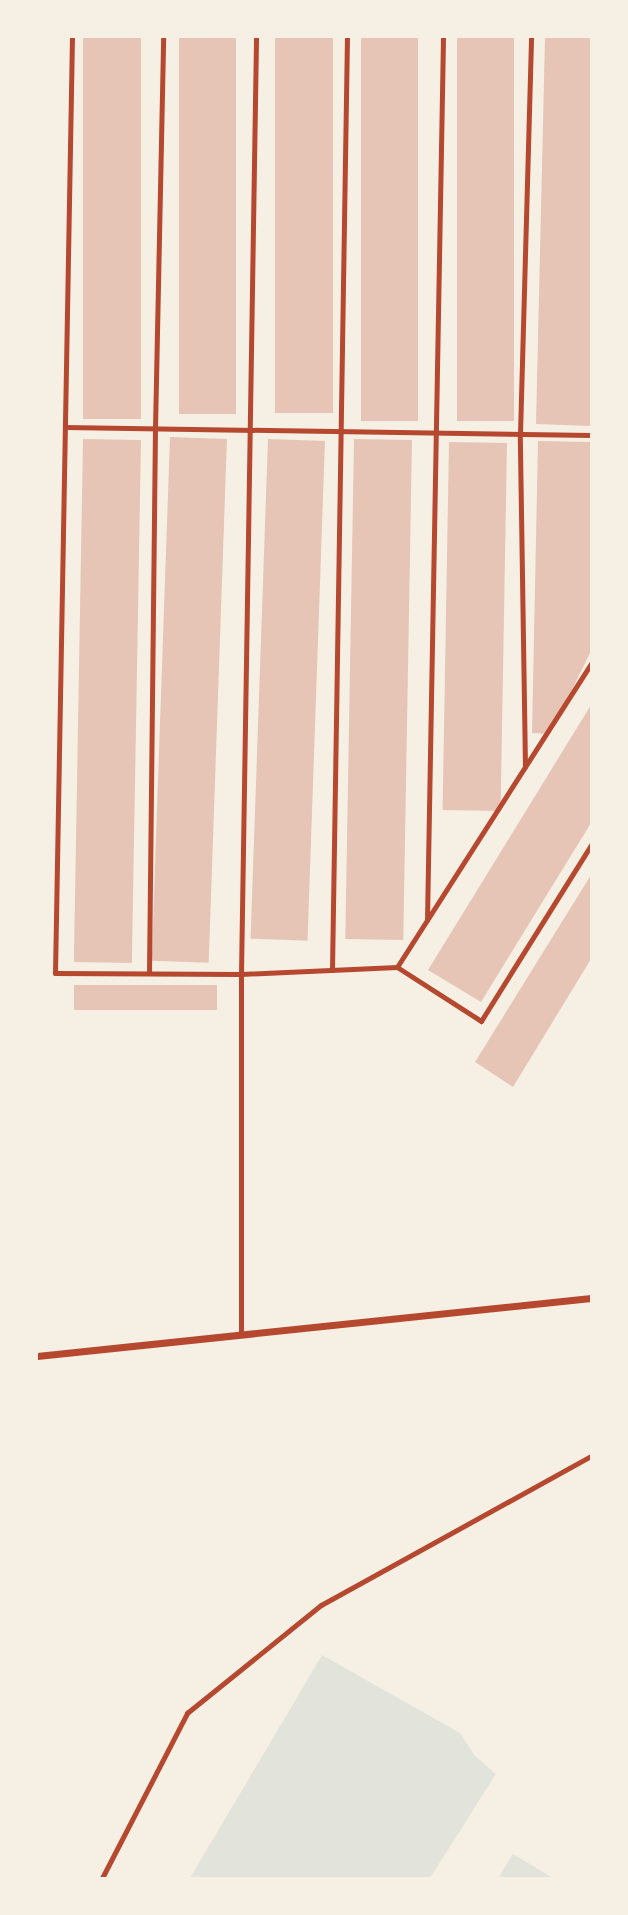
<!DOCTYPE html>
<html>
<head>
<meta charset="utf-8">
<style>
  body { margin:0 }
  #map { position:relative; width:628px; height:1915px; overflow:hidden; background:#f6efe4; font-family:"Fira Sans Condensed",sans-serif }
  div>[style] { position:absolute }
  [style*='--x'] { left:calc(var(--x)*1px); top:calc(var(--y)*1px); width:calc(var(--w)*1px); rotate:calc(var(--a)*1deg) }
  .green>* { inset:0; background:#e2e4dc }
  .building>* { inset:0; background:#e6c5b7; transform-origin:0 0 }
  .service>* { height:5px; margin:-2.5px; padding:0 2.5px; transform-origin:2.5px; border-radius:2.5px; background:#b5482f }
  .minor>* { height:7px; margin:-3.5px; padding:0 3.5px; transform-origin:3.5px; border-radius:3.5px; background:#b5482f }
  span { translate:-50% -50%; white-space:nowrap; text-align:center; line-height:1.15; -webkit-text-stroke:5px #f6efe4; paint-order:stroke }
  .frame { position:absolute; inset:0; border:38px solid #f6efe4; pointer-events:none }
</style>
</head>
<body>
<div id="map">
  <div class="green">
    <div style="clip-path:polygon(322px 1655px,460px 1733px,475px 1756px,496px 1774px,430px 1878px,190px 1878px)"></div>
    <div style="clip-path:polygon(513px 1854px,553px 1878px,498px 1878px)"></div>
  </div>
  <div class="building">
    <div style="left:83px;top:37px;width:58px;height:382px"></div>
    <div style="left:179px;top:37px;width:57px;height:377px"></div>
    <div style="left:275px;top:37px;width:58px;height:376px"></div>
    <div style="left:361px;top:37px;width:57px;height:384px"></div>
    <div style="left:457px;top:37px;width:57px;height:384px"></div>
    <div style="clip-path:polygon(545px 37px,591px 37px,591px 426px,536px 424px)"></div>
    <div style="left:170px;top:437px;width:57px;height:524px;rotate:2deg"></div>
    <div style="left:83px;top:439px;width:58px;height:523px;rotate:1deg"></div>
    <div style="left:268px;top:439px;width:57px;height:500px;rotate:2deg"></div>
    <div style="left:354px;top:439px;width:58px;height:500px;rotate:1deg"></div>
    <div style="clip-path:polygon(538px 441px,591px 442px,591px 651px,550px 734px,532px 733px)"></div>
    <div style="left:449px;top:442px;width:58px;height:368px;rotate:1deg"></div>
    <div style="clip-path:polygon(591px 705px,591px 823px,481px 1002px,428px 970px)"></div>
    <div style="clip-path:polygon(591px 875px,591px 959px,513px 1087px,475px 1062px)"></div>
    <div style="left:74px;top:985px;width:143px;height:25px"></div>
  </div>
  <div class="service">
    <div style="--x:72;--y:37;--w:936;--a:91.04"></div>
    <div style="--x:55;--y:973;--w:186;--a:0.3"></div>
    <div style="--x:241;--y:974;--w:156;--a:-2.6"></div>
    <div style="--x:397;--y:967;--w:100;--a:32.7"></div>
    <div style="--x:481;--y:1021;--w:208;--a:-58"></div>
    <div style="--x:65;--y:427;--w:526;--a:0.87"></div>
    <div style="--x:525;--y:767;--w:333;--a:-90.9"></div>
    <div style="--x:520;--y:434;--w:397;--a:-88.4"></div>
    <div style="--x:427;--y:920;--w:883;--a:-88.96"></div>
    <div style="--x:397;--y:967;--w:360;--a:-57.4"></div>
    <div style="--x:332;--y:970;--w:933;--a:-89.08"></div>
    <div style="--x:149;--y:973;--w:545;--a:-89.37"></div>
    <div style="--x:155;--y:428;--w:391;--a:-88.8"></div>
    <div style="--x:241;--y:1335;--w:361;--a:-90"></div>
    <div style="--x:241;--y:974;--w:937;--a:-89.08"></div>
    <div style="--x:102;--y:1878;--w:186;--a:-62.7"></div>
    <div style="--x:187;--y:1713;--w:172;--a:-38.9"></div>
    <div style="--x:321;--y:1605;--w:308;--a:-28.9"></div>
  </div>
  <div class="minor">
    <div style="--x:37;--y:1356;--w:557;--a:-5.98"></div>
  </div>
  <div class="frame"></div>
</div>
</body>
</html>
